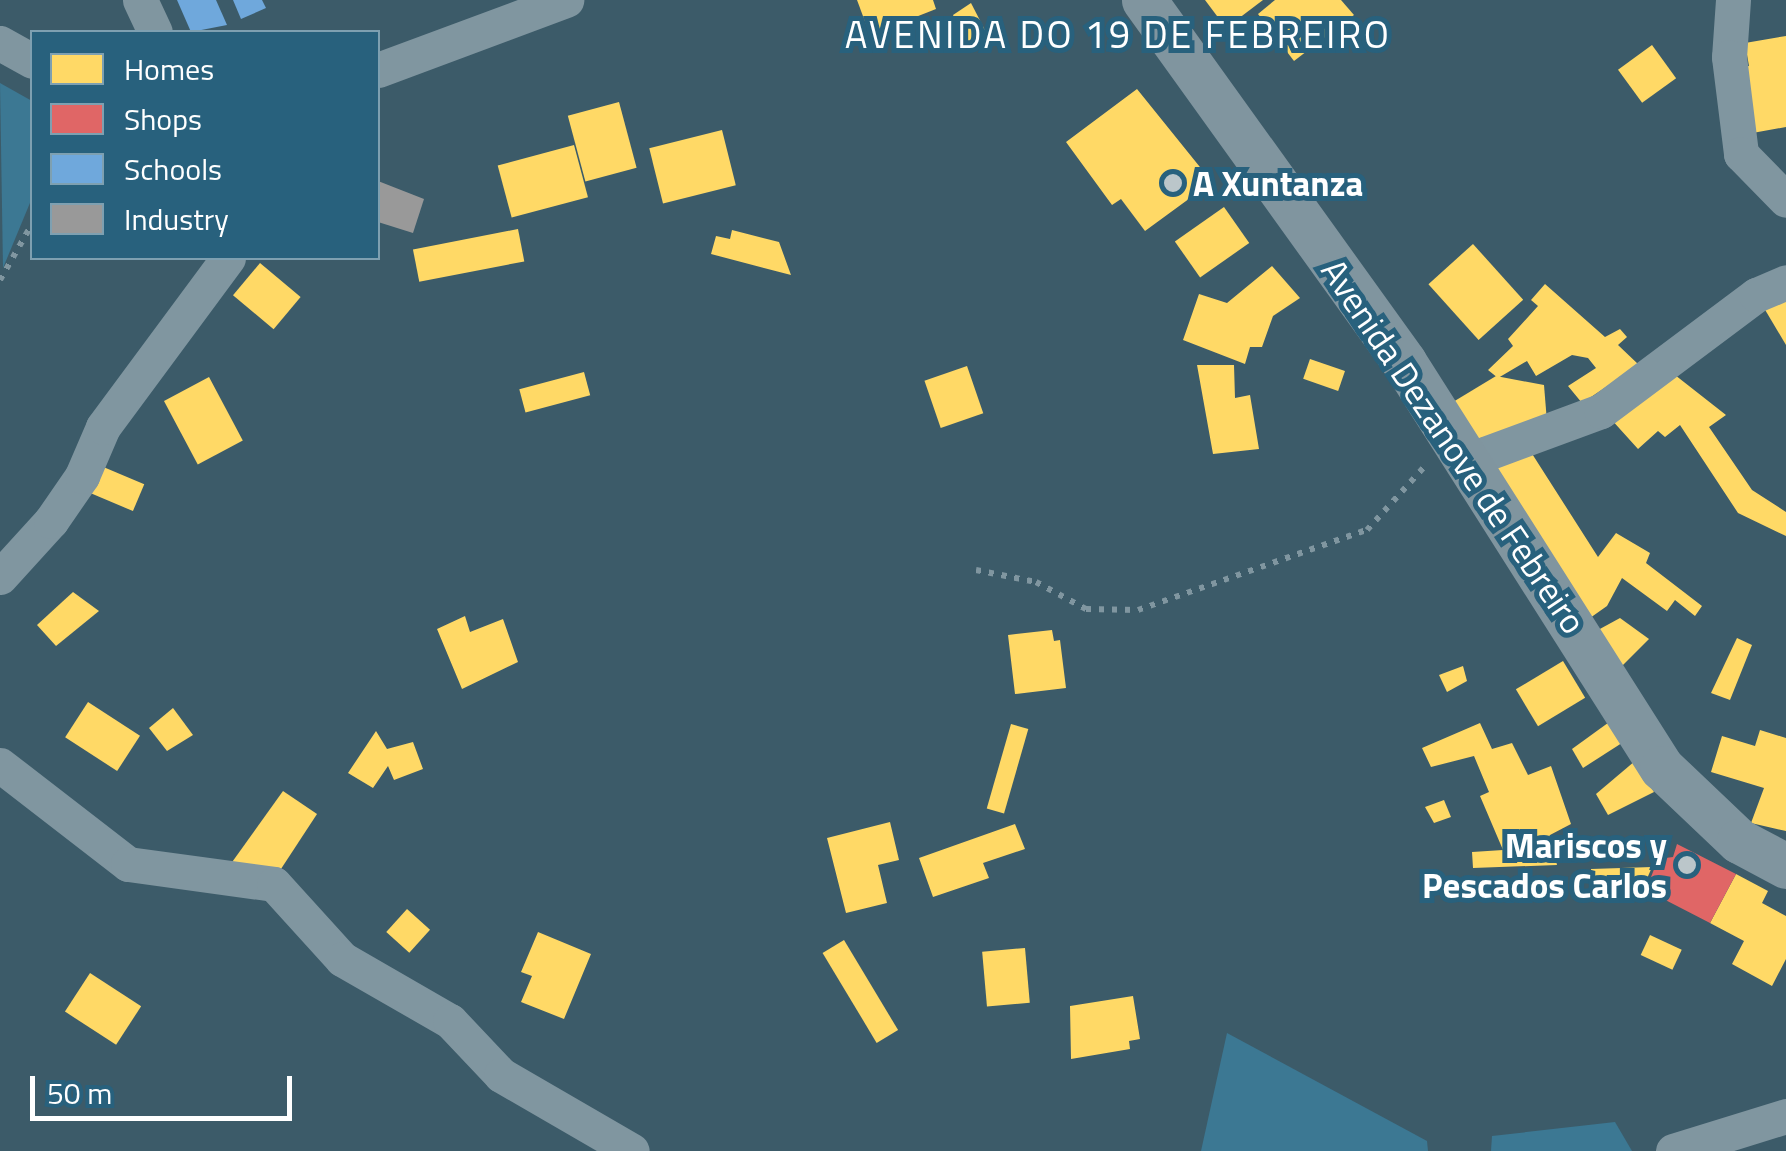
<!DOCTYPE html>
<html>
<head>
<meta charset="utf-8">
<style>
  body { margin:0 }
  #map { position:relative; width:1786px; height:1151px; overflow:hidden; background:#3c5b69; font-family:"Titillium Web",sans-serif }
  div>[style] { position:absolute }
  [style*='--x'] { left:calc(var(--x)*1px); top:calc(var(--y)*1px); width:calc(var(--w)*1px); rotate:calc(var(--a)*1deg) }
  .green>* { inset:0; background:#3c7893 }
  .homes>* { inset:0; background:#ffd966; transform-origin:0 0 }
  .shops>* { inset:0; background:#e06666 }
  .schools>* { inset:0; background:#6fa8dc }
  .industry>* { inset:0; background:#999 }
  .path>* { height:6px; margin-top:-3px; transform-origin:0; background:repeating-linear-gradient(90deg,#8096a0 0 5px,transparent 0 13px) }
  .minor>* { height:35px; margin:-17.5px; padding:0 17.5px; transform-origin:17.5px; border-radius:17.5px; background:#8096a0 }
  .major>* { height:45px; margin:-22.5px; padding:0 22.5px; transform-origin:22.5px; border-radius:22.5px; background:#80959f }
  .dots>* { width:28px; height:28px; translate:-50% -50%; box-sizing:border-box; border:5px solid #28617d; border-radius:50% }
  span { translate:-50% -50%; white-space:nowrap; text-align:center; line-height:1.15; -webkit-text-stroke:10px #28617d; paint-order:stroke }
  .poi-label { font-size:35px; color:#fff; font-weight:700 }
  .left { translate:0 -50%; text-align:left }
  .right { translate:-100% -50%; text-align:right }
  .street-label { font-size:35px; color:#fff }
  .neighbourhood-label { font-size:38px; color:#fff; letter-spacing:2.5px }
  .legend { position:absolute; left:30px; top:30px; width:350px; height:230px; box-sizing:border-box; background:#28617d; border:2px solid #7ea0b1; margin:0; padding:12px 18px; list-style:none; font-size:30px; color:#fff }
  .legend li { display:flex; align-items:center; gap:20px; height:50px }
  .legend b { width:50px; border:2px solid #7ea0b1 }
  .scale { position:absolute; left:30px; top:1076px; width:262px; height:45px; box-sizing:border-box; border:5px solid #fff; border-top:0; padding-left:12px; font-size:30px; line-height:35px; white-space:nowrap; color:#fff; -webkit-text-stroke:8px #28617d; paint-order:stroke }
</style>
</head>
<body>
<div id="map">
  <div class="green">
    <div style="clip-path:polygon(0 83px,32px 101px,32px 198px,3px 268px)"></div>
    <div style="clip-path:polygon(1227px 1033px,1427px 1141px,1428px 1151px,1201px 1151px)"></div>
    <div style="clip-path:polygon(1615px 1122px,1632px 1151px,1491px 1151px,1492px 1136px)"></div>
  </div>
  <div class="homes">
    <div style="clip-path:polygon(857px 0,933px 0,936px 9px,870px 35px)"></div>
    <div style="clip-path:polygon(1205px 0,1263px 0,1226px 28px)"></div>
    <div style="clip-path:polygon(1275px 0,1341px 0,1354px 15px,1294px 61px,1258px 14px)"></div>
    <div style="clip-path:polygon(971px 3px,988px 36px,966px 46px,953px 15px)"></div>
    <div style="clip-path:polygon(1786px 36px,1786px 127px,1747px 134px,1738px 67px,1749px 66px,1745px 43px)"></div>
    <div style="left:1652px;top:45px;width:41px;height:42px;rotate:54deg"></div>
    <div style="clip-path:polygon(1137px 89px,1212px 182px,1145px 231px,1121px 199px,1112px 205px,1066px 142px)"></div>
    <div style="left:619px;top:102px;width:68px;height:53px;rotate:75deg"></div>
    <div style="left:722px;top:130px;width:57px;height:75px;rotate:76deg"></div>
    <div style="left:574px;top:145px;width:54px;height:79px;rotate:75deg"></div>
    <div style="left:1224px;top:207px;width:44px;height:60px;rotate:55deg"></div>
    <div style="left:518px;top:229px;width:33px;height:107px;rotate:79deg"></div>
    <div style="clip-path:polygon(732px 230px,779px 242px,791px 275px,711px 254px,716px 236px,730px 239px)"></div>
    <div style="left:1473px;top:244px;width:75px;height:60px;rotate:48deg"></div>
    <div style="left:260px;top:263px;width:53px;height:42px;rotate:40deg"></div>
    <div style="clip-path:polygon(1272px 266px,1300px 298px,1273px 316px,1262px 347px,1250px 347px,1245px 364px,1183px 340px,1199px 294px,1227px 303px)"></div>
    <div style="clip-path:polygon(1545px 284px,1605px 337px,1620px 329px,1627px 337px,1618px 345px,1639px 365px,1582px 403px,1568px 386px,1596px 368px,1588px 358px,1572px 355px,1536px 376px,1527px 361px,1498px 378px,1488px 370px,1513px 346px,1508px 339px,1538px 306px,1531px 300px)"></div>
    <div style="clip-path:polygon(1786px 289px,1786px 345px,1761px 303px)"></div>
    <div style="left:1310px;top:359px;width:37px;height:21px;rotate:19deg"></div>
    <div style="clip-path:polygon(1197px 365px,1234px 365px,1235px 398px,1250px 395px,1259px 449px,1213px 454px)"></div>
    <div style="left:967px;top:366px;width:50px;height:45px;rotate:71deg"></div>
    <div style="left:584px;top:372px;width:24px;height:67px;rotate:75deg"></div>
    <div style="clip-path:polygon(1675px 375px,1726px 415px,1709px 427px,1752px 490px,1786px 512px,1786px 536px,1738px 513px,1680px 425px,1665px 437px,1658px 431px,1638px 449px,1610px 418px)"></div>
    <div style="clip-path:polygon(1496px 376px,1544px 385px,1547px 422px,1476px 439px,1453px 402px)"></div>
    <div style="left:209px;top:377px;width:72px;height:51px;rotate:62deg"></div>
    <div style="clip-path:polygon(1529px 449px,1598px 557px,1616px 533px,1650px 553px,1646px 563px,1702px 606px,1695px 616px,1675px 600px,1667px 611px,1622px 578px,1607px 606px,1590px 618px,1496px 466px)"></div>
    <div style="left:101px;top:466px;width:47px;height:29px;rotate:23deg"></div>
    <div style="clip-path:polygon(73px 592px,99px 611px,56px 646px,37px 625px)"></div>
    <div style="clip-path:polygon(465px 616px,470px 632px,503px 619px,518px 662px,462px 689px,437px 629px)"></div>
    <div style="clip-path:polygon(1620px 618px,1649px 639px,1622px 666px,1598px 630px)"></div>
    <div style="clip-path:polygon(1052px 630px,1054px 641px,1060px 640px,1066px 688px,1015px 694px,1008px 635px)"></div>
    <div style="clip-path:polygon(1737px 638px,1752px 645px,1730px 700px,1711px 693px)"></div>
    <div style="left:1563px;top:661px;width:43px;height:55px;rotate:59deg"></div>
    <div style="clip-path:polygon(1463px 666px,1467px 681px,1447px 692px,1439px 675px)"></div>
    <div style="left:88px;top:702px;width:62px;height:42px;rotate:33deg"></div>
    <div style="clip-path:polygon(173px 708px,193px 735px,167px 751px,149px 728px)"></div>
    <div style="clip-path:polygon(1612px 720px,1625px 741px,1583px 768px,1572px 749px)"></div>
    <div style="clip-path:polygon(1480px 723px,1492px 749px,1512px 743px,1528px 775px,1551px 766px,1571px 824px,1550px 835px,1557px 865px,1473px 868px,1472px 852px,1503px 850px,1480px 796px,1489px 792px,1474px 756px,1431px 767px,1422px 748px)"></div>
    <div style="left:1011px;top:724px;width:18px;height:88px;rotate:16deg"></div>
    <div style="clip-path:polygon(1760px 730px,1786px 738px,1786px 831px,1751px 823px,1764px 788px,1711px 772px,1722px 736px,1755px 746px)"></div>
    <div style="clip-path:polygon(376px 731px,387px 749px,413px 742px,423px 769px,394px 780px,388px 766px,373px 788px,348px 773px)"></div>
    <div style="clip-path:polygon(1635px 761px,1654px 792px,1608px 815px,1596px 794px)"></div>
    <div style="clip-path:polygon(283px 791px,317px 814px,279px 872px,230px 865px)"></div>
    <div style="clip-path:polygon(1444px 800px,1451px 817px,1434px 823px,1425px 807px)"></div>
    <div style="clip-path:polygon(890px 822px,899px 860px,878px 865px,887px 903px,846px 913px,827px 838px)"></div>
    <div style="clip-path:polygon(1015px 824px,1025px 849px,983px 863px,989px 878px,933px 897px,919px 858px)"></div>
    <div style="clip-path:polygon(1652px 867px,1640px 895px,1593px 899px,1591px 869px)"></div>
    <div style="clip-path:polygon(1736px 874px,1768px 891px,1762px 903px,1786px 916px,1786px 959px,1772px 986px,1732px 964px,1744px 941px,1710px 923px)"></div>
    <div style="left:407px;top:909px;width:31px;height:31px;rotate:42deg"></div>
    <div style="clip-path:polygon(538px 932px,591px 954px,564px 1019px,521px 1002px,532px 976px,521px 972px)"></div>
    <div style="left:1650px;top:935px;width:35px;height:22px;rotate:25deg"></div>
    <div style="left:844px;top:940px;width:105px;height:25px;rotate:59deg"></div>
    <div style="left:1025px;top:948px;width:55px;height:43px;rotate:85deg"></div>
    <div style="left:90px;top:973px;width:61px;height:46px;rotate:33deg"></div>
    <div style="clip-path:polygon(1133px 996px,1140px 1039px,1129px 1041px,1130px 1049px,1071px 1059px,1070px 1006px)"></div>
  </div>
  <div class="shops">
    <div style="clip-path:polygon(1677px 844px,1736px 874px,1710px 923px,1646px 890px,1658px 859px,1673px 857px)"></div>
  </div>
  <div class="schools">
    <div style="clip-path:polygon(177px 0,216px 0,227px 25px,191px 32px)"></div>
    <div style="clip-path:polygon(233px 0,262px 0,266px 8px,241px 19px)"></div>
  </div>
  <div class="industry">
    <div style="clip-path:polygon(378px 181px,424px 199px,413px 233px,378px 222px)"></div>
  </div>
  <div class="path">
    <div style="--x:0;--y:280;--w:64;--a:-60.3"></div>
    <div style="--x:976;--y:570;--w:61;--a:11.3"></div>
    <div style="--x:1036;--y:582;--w:57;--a:28.4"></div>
    <div style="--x:1086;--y:609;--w:52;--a:1.1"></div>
    <div style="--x:1138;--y:610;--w:243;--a:-19.3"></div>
    <div style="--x:1367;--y:530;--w:86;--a:-47.8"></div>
  </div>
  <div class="minor">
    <div style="--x:140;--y:0;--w:35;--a:65"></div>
    <div style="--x:1733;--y:0;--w:57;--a:94"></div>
    <div style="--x:1729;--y:57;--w:98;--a:82.9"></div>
    <div style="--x:1741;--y:154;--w:64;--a:45.6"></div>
    <div style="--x:0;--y:43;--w:37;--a:29"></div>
    <div style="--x:378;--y:70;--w:201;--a:-20.4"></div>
    <div style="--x:1463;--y:462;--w:147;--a:-20.3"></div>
    <div style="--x:1601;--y:411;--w:194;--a:-36.8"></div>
    <div style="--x:1756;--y:295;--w:33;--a:-23"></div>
    <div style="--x:0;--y:577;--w:76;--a:-47.7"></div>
    <div style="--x:51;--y:521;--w:55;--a:-55.4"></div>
    <div style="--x:82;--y:476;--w:53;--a:-66.8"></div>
    <div style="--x:103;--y:427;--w:210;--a:-53.5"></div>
    <div style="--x:0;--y:765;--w:162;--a:37.7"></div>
    <div style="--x:128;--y:864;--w:147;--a:7.8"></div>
    <div style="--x:274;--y:884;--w:101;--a:47.8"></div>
    <div style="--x:342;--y:959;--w:125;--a:29.9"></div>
    <div style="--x:450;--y:1021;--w:74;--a:46.6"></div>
    <div style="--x:501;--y:1075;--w:151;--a:30.1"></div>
    <div style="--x:1673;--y:1151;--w:118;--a:-17.2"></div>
  </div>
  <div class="major">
    <div style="--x:1144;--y:0;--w:446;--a:54.3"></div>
    <div style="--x:1404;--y:362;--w:481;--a:57.6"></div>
    <div style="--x:1662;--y:768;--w:106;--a:43.5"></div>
    <div style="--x:1739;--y:841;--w:53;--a:28"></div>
  </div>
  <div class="dots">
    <div style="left:1173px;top:183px;background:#bbc6ca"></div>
    <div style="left:1687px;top:865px;background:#bbc6ca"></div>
  </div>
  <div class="poi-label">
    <span class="left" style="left:1193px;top:183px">A Xuntanza</span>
    <span class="right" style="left:1667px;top:865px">Mariscos y<br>Pescados Carlos</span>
  </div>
  <div class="street-label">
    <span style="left:1454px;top:446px;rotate:56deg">Avenida Dezanove de Febreiro</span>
  </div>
  <div class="neighbourhood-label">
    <span style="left:1118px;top:35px">AVENIDA DO 19 DE FEBREIRO</span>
  </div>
  <ul class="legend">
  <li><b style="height:28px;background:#ffd966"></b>Homes</li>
  <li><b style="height:28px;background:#e06666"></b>Shops</li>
  <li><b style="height:28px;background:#6fa8dc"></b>Schools</li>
  <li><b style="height:28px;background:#999"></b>Industry</li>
  </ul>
  <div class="scale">50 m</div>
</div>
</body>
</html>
